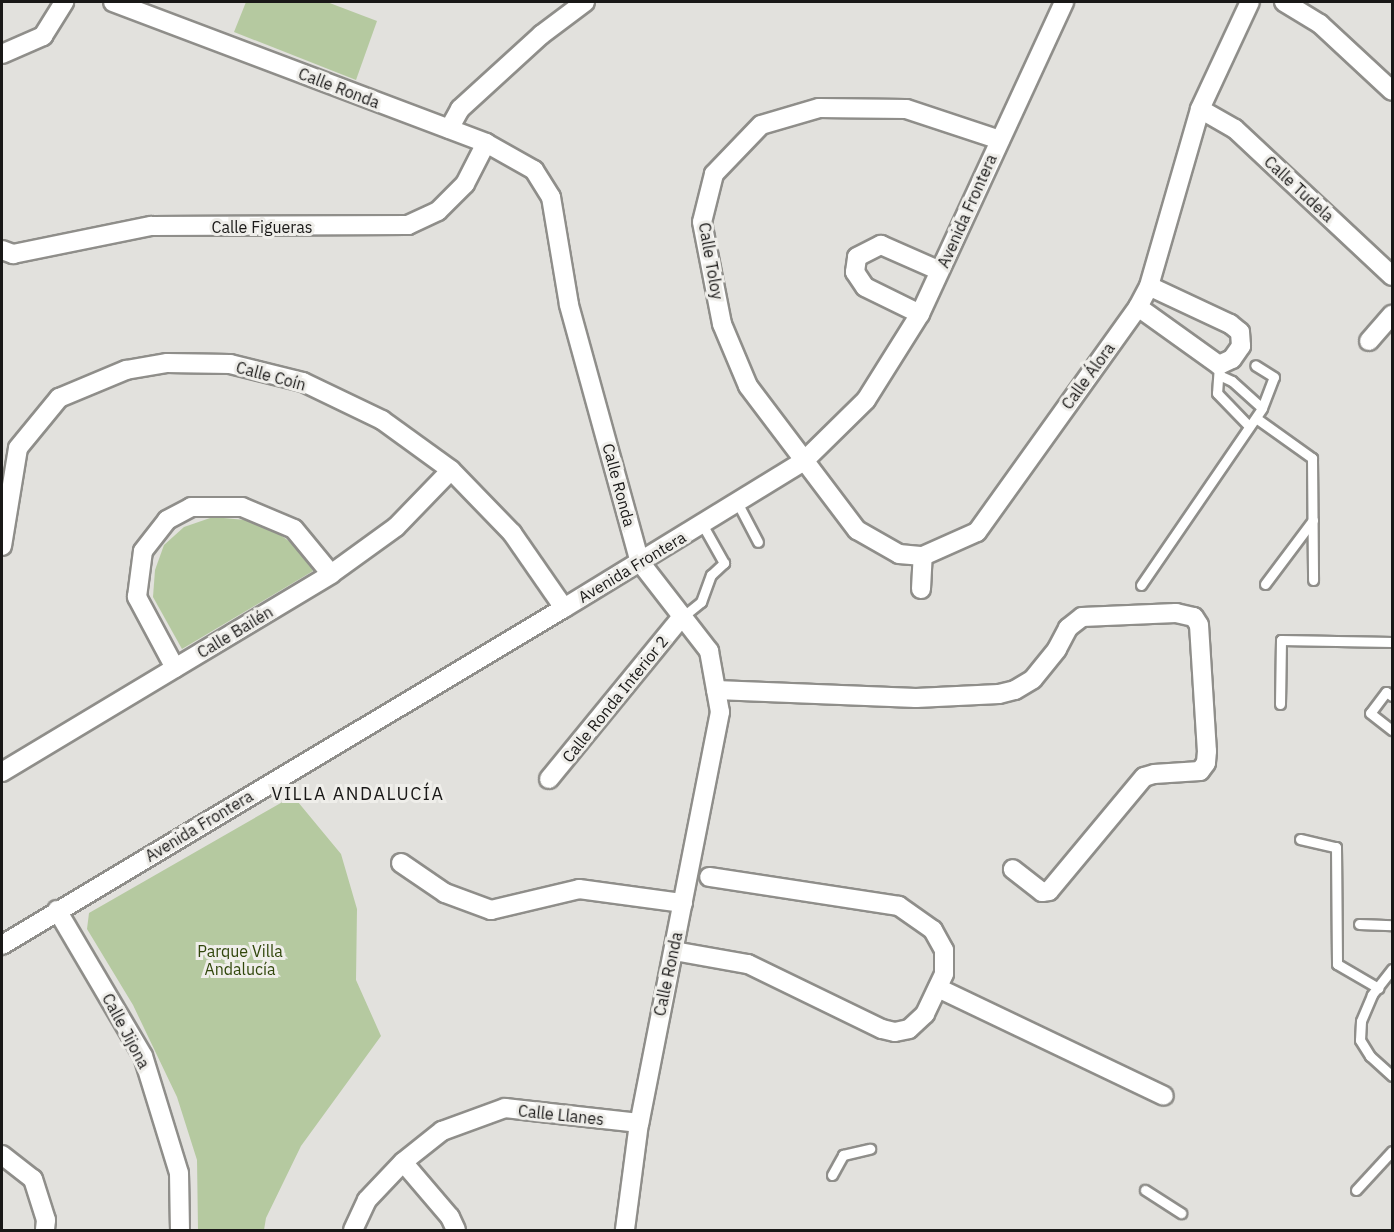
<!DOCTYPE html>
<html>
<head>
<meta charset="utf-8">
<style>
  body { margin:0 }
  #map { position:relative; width:1394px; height:1232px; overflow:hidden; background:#e2e1dd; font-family:"IBM Plex Sans",sans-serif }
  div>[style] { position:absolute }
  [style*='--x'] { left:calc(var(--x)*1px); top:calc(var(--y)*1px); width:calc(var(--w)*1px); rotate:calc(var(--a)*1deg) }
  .green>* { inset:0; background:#b5c9a0 }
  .roads { filter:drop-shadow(2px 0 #8f8e8a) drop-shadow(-2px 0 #8f8e8a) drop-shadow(0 2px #8f8e8a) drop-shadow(0 -2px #8f8e8a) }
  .service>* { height:9px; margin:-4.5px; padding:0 4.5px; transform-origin:4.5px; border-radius:4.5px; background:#fff }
  .minor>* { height:18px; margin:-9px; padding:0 9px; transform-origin:9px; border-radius:9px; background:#fff }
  span { translate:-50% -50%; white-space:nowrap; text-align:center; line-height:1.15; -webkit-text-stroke:6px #efeeea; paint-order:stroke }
  .street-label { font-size:16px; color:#191817 }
  .park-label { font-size:16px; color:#31470c }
  .neighbourhood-label { font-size:18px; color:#191817; letter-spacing:1.5px }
  .frame { position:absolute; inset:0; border:3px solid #191817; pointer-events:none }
</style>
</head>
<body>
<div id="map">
  <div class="green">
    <div style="clip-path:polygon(246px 2px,327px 2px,377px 21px,356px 80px,234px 32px)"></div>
    <div style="clip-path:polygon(213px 517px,245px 520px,272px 529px,300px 549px,313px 571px,182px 649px,153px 597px,155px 570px,164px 545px,184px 527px)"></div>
    <div style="clip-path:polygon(293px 796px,341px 854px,357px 909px,356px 980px,381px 1036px,301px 1146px,266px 1218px,264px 1230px,198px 1230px,197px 1160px,177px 1097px,133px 1005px,87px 929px,89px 913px)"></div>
  </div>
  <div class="roads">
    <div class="service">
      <div style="--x:1219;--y:365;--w:28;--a:94"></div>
      <div style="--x:1217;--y:393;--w:46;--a:45.9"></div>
      <div style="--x:1219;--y:375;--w:14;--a:25"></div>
      <div style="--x:1232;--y:381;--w:40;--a:42"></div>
      <div style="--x:1256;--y:418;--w:69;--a:35.5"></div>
      <div style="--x:1312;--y:458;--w:122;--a:89.5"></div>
      <div style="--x:737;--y:502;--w:45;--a:62.3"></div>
      <div style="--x:1265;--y:584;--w:80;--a:-53.1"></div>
      <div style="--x:1141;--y:585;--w:214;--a:-55.6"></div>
      <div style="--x:1262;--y:408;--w:33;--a:-69"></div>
      <div style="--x:1274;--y:377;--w:22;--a:-148"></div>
      <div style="--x:681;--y:618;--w:26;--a:-39"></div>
      <div style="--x:701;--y:602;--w:29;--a:-70"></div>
      <div style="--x:711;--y:575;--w:18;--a:-43"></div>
      <div style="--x:724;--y:563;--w:45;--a:-119.4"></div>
      <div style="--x:1392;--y:696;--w:7;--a:-146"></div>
      <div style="--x:1386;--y:692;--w:26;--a:127"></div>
      <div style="--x:1370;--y:713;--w:28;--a:38"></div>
      <div style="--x:1280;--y:704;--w:64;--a:-89.1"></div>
      <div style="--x:1281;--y:640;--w:111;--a:1"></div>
      <div style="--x:1300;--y:839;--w:37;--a:13"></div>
      <div style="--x:1336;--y:847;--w:117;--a:89.5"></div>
      <div style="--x:1337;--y:964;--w:48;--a:30.3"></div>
      <div style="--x:1359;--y:924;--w:33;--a:2"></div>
      <div style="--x:1392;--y:969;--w:33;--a:128"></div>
      <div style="--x:1372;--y:995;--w:28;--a:113"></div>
      <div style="--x:1361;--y:1021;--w:19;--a:93"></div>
      <div style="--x:1360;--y:1040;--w:19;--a:58"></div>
      <div style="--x:1370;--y:1056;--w:30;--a:42"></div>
      <div style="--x:832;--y:1175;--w:23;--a:-61"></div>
      <div style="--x:843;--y:1155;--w:28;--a:-13"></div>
      <div style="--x:1145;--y:1190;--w:43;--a:32.6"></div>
      <div style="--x:1356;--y:1190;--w:53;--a:-47.3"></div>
    </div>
    <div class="minor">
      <div style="--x:113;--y:2;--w:399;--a:20.7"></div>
      <div style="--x:486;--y:143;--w:55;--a:29.4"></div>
      <div style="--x:534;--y:170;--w:32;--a:58"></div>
      <div style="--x:551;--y:197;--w:109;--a:80.5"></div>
      <div style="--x:569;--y:305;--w:267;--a:74.6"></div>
      <div style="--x:640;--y:562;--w:113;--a:52.2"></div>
      <div style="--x:709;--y:651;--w:62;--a:79.8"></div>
      <div style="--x:720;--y:712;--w:419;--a:101.1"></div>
      <div style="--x:639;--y:1123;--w:108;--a:97.5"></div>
      <div style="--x:1284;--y:2;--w:42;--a:31.4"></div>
      <div style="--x:1320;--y:24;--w:98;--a:42.9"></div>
      <div style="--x:2;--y:54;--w:45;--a:-23.7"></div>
      <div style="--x:43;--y:36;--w:40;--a:-58"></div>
      <div style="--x:1200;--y:109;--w:40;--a:29.7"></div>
      <div style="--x:1235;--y:129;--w:215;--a:43.1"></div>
      <div style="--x:449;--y:129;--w:23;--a:-61"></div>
      <div style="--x:460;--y:109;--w:110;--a:-42.4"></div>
      <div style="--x:541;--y:35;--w:55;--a:-36.9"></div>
      <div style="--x:1000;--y:140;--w:99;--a:-161.7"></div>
      <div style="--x:906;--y:109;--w:87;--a:-179.3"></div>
      <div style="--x:819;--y:108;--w:60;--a:163.7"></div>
      <div style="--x:761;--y:125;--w:68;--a:133.8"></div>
      <div style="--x:714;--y:174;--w:49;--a:104"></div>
      <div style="--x:702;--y:222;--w:104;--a:78.9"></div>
      <div style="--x:722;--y:324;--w:67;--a:67.2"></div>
      <div style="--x:748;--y:386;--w:181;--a:52.9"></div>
      <div style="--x:857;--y:530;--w:48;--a:29.7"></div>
      <div style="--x:899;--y:554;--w:24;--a:5"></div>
      <div style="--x:923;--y:556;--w:59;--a:-24"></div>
      <div style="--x:977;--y:532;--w:277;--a:-54.4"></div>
      <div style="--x:1138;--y:307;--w:24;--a:-62"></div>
      <div style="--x:1149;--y:286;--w:184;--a:-73.9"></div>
      <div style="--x:1200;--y:109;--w:118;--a:-65"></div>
      <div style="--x:2;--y:250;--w:12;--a:20"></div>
      <div style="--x:13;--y:254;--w:141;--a:-11.5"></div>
      <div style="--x:151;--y:226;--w:257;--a:-0.2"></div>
      <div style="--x:408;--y:225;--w:33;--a:-25"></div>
      <div style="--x:438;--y:211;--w:38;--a:-45"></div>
      <div style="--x:465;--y:184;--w:46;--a:-62.9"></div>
      <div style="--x:1138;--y:307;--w:100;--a:35.6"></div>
      <div style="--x:1219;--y:365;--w:14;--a:-25"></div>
      <div style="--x:1232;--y:359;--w:16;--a:-55"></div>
      <div style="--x:1241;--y:346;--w:14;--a:-94"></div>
      <div style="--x:1240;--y:332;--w:13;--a:-141"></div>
      <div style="--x:1230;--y:324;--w:89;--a:-154.9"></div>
      <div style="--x:920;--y:314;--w:61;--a:-153.9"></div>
      <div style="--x:865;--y:287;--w:18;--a:-124"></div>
      <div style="--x:855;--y:272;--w:15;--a:-82"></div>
      <div style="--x:857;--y:257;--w:27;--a:-27"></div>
      <div style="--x:881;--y:245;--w:64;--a:23.8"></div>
      <div style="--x:1369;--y:341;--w:35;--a:-49"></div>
      <div style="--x:2;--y:546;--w:99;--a:-80.7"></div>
      <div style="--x:18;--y:448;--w:65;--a:-50.6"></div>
      <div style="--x:59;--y:398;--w:73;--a:-22.7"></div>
      <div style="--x:126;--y:370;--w:42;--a:-9.7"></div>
      <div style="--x:167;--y:363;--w:63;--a:0.9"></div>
      <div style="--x:230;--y:364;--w:75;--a:13.9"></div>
      <div style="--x:303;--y:382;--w:88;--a:25.7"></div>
      <div style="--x:382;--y:420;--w:85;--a:35.9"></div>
      <div style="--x:451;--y:470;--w:88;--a:45.9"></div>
      <div style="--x:512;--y:533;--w:91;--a:55.3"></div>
      <div style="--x:921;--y:589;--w:33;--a:-87"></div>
      <div style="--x:175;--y:668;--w:81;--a:-118.2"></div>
      <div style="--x:137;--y:597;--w:46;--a:-82.6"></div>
      <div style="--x:143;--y:551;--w:39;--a:-52"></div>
      <div style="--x:167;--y:520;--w:27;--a:-28"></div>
      <div style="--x:191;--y:507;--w:51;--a:0"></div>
      <div style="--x:242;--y:507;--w:56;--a:22.9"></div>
      <div style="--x:294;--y:529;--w:58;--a:50.6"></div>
      <div style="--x:716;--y:690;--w:200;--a:2.3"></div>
      <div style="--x:916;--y:698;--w:83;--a:-2.8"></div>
      <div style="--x:999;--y:694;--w:16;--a:-14"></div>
      <div style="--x:1015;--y:690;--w:21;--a:-31"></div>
      <div style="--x:1033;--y:679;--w:38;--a:-51"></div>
      <div style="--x:1057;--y:649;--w:24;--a:-62"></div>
      <div style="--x:1068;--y:628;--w:18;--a:-38"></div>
      <div style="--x:1082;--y:617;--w:94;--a:-2.4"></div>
      <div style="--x:1176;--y:613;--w:18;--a:13"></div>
      <div style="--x:1194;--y:617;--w:9;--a:58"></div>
      <div style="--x:1199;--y:625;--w:126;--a:86.4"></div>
      <div style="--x:1207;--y:751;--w:12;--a:95"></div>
      <div style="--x:1206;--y:763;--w:10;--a:127"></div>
      <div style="--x:1200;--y:771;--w:46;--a:176.3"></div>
      <div style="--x:1154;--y:774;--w:10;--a:163"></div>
      <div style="--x:1144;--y:777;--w:148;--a:129.8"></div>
      <div style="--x:1049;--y:891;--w:7;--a:172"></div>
      <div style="--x:1042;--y:892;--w:37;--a:-142"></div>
      <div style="--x:2;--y:772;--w:384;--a:-31"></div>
      <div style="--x:331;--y:574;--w:80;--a:-35.9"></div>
      <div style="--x:396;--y:527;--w:79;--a:-46"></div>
      <div style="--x:549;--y:779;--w:208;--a:-50.7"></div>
      <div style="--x:401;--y:863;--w:53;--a:34.3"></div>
      <div style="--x:445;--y:893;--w:49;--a:20.3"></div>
      <div style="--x:491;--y:910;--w:90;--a:-13.4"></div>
      <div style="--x:579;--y:889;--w:105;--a:7.7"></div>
      <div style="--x:57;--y:910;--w:169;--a:59.5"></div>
      <div style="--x:143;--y:1056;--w:122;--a:72.9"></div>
      <div style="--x:179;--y:1173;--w:57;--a:89"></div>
      <div style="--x:2;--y:945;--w:655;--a:-30.95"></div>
      <div style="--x:564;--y:608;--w:281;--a:-31.5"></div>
      <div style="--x:804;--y:461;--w:87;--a:-44.5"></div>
      <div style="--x:866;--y:400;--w:102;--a:-57.9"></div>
      <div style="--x:920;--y:314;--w:344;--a:-65.2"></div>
      <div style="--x:674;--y:951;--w:75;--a:10"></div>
      <div style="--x:748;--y:964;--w:149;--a:25.9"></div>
      <div style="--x:882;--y:1029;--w:13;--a:13"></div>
      <div style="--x:895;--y:1032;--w:14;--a:-12"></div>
      <div style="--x:909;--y:1029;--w:22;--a:-43"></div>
      <div style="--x:925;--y:1014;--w:44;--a:-64.6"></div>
      <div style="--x:944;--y:974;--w:24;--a:-90"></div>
      <div style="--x:944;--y:950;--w:23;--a:-119"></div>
      <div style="--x:933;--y:930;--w:42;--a:-144.8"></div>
      <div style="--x:899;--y:906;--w:192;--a:-171.3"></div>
      <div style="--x:938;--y:988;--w:250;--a:25.5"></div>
      <div style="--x:2;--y:1155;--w:39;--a:38"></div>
      <div style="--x:33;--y:1179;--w:43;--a:72.4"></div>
      <div style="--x:46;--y:1220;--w:10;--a:96"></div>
      <div style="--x:403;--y:1162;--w:72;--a:49.5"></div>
      <div style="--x:450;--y:1217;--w:14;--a:65"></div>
      <div style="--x:353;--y:1230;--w:33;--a:-65"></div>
      <div style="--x:367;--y:1200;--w:52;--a:-46.5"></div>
      <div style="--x:403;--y:1162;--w:50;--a:-38.5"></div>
      <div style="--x:442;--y:1131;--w:67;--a:-20.1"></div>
      <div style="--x:505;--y:1108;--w:135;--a:6.4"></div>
    </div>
  </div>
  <div class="street-label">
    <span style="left:339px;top:88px;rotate:21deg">Calle Ronda</span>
    <span style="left:1299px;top:189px;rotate:43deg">Calle Tudela</span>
    <span style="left:967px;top:211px;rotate:-66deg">Avenida Frontera</span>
    <span style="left:262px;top:227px">Calle Figueras</span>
    <span style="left:711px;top:261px;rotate:80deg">Calle Toloy</span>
    <span style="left:271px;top:376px;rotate:15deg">Calle Coín</span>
    <span style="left:1088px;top:376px;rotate:-54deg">Calle Álora</span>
    <span style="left:619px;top:485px;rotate:75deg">Calle Ronda</span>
    <span style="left:632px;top:567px;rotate:-31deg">Avenida Frontera</span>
    <span style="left:235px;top:632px;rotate:-31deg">Calle Bailén</span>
    <span style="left:615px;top:699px;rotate:-51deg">Calle Ronda Interior 2</span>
    <span style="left:199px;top:826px;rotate:-31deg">Avenida Frontera</span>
    <span style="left:668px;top:974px;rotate:-78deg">Calle Ronda</span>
    <span style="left:126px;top:1031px;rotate:62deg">Calle Jijona</span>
    <span style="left:561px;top:1115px;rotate:6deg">Calle Llanes</span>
  </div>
  <div class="park-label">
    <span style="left:240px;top:960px">Parque Villa<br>Andalucía</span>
  </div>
  <div class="neighbourhood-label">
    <span style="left:358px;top:794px">VILLA ANDALUCÍA</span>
  </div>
  <div class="frame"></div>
</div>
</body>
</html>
